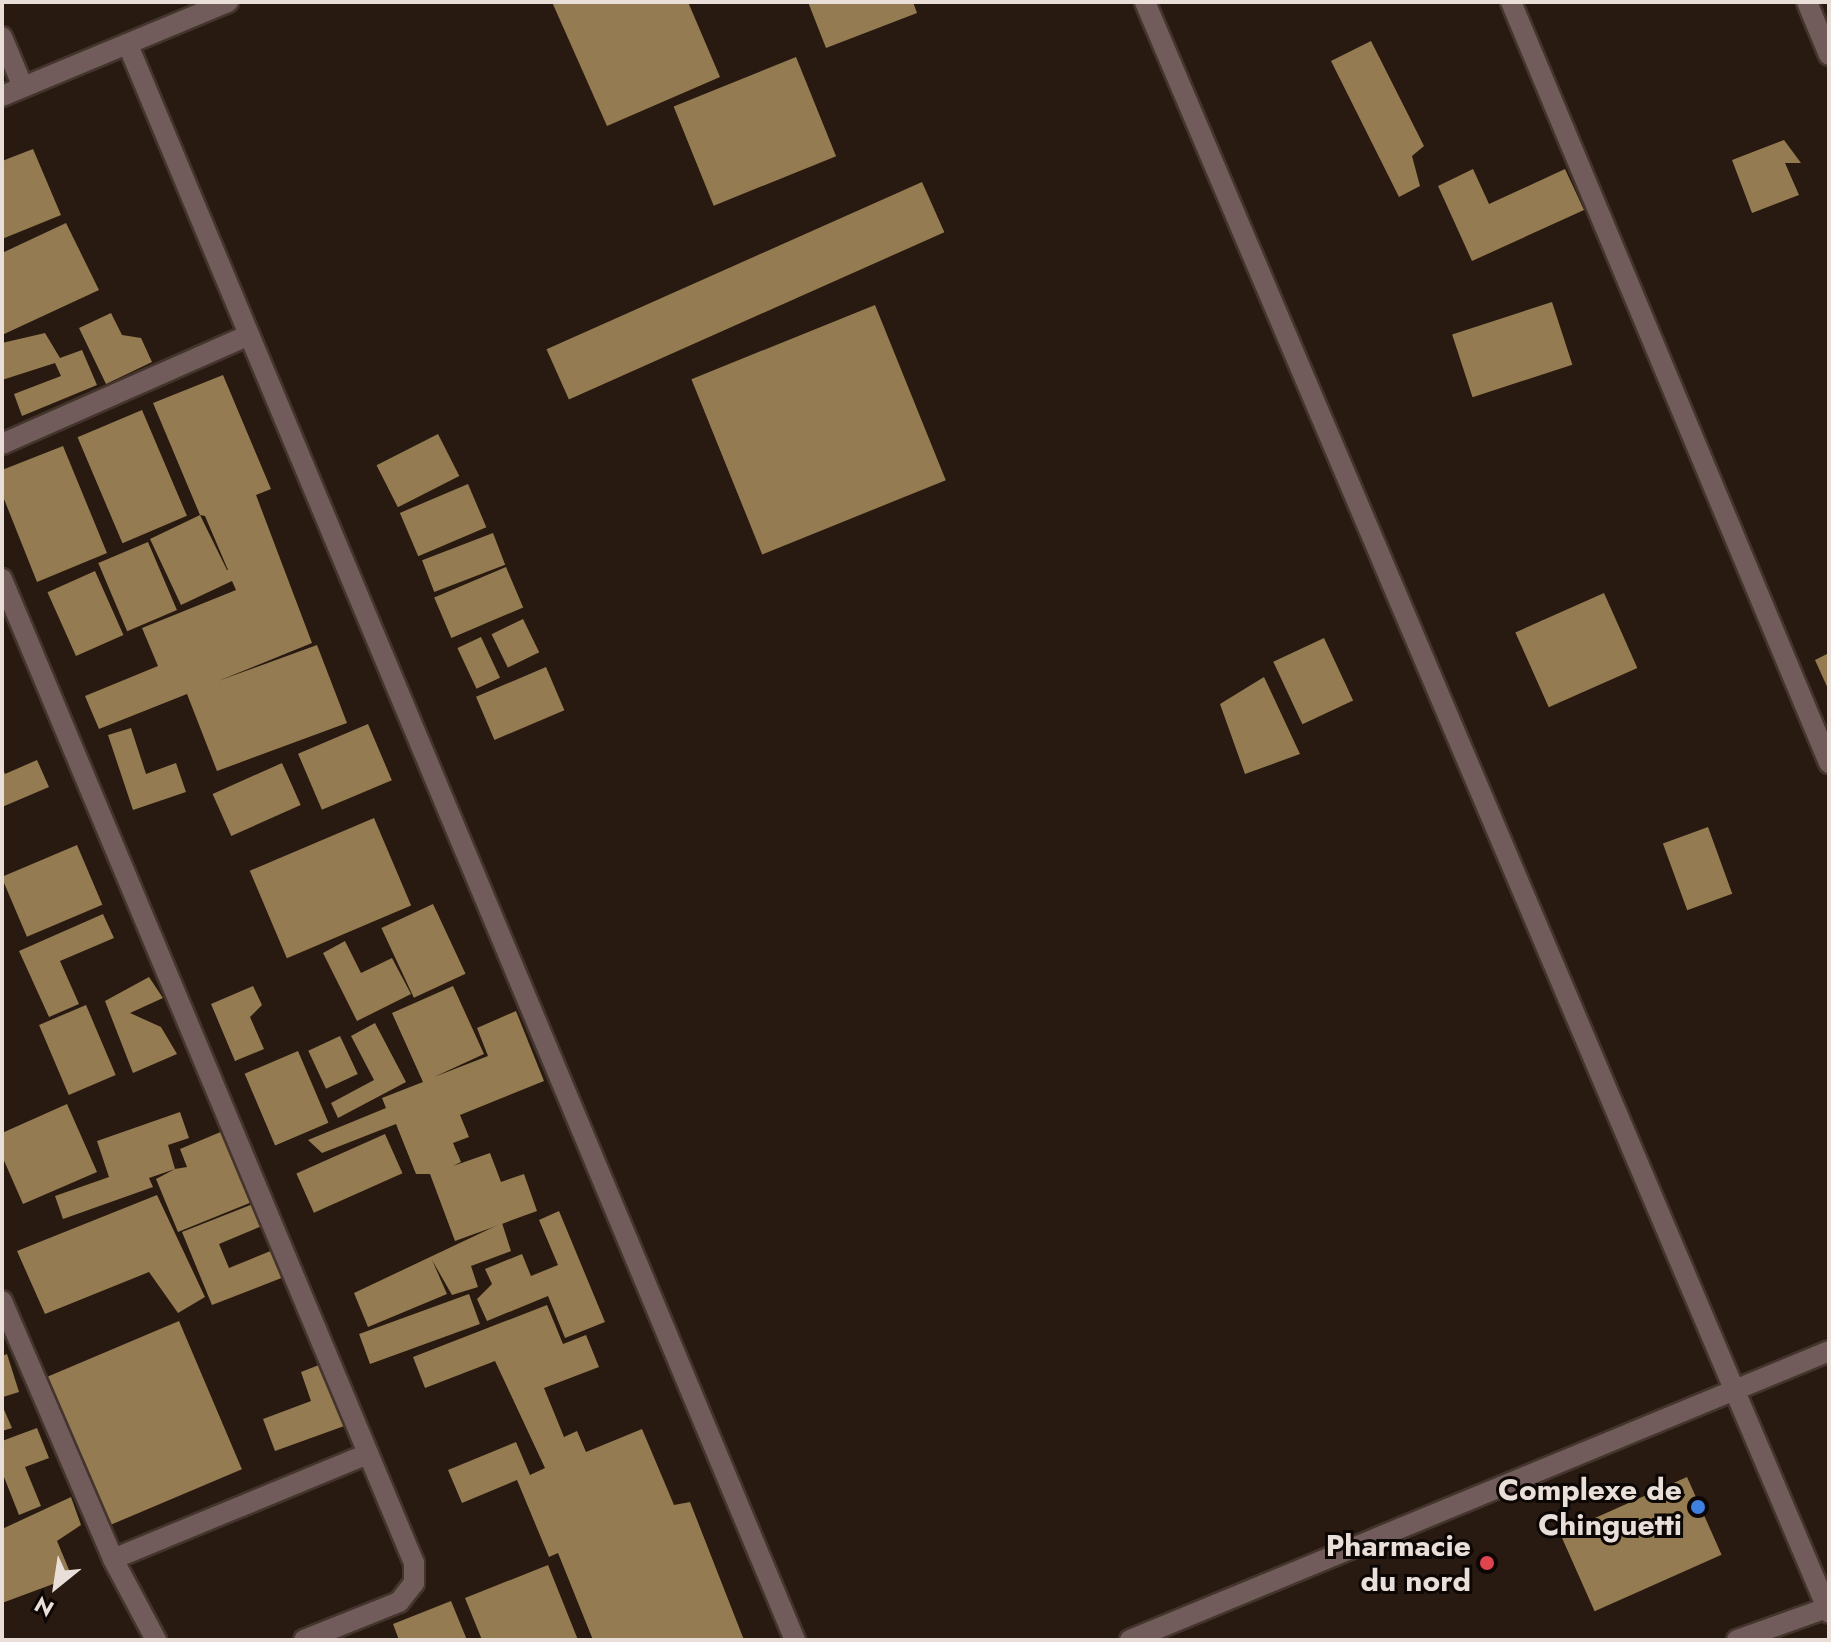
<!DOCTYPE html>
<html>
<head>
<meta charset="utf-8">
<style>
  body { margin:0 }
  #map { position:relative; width:1831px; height:1642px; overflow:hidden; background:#281a10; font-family:Jost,sans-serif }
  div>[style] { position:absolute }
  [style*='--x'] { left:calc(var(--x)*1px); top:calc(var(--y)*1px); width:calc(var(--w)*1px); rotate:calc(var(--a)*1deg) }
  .building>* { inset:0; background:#947b51; transform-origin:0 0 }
  .roads { filter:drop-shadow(2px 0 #43352c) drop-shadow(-2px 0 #43352c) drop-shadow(0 2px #43352c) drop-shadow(0 -2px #43352c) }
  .service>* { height:20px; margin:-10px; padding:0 10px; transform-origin:10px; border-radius:10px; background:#725b5b }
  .minor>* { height:20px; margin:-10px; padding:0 10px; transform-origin:10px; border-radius:10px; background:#725b5b }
  .tertiary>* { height:20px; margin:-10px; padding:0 10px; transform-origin:10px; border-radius:10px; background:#725b5b }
  .dots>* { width:22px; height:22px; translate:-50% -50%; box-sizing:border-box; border:4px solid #0c0704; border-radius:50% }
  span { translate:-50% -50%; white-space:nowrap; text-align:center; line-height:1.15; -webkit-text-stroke:6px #0c0704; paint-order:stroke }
  .poi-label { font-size:30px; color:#e9ded8; font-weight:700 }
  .right { translate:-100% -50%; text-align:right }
  .frame { position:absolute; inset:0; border:4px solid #e9ded8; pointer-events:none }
  .north { position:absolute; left:16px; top:1546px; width:80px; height:80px; -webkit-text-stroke:6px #0c0704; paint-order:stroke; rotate:210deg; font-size:22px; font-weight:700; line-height:32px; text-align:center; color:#e9ded8 }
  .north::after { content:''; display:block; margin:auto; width:28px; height:36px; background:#e9ded8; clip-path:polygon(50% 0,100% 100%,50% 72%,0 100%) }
</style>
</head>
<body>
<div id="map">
  <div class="building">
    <div style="clip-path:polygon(552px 2px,688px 2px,720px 77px,607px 126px)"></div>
    <div style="clip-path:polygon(808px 2px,913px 2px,917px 13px,826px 48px)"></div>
    <div style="clip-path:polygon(1371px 41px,1424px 146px,1412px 156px,1420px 186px,1399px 197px,1331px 61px)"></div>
    <div style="left:796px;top:57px;width:107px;height:132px;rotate:68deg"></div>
    <div style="clip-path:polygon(1784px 140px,1801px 163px,1785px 163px,1799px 195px,1752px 213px,1732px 160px)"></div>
    <div style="clip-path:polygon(33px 149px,61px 215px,2px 239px,2px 161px)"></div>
    <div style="clip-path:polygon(1473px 169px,1489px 204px,1565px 169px,1584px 210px,1472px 261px,1438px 186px)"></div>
    <div style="left:922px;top:182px;width:55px;height:411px;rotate:66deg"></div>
    <div style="clip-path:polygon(66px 223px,99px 290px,2px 335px,2px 253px)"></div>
    <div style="left:1552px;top:302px;width:66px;height:105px;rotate:72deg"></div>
    <div style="left:875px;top:305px;width:189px;height:198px;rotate:68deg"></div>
    <div style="clip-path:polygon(111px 313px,122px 335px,141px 338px,152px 362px,106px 384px,79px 328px)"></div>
    <div style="clip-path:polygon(45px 333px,60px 358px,82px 350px,97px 385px,22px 416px,14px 394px,61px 376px,55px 363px,2px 380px,2px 343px)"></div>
    <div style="clip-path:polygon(evenodd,223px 375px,271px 489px,256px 495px,312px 643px,218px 681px,317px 645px,347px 723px,217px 771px,187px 694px,99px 729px,85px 696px,158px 666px,142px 628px,236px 590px,232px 581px,181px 605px,150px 539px,200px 515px,153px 403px,223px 375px,200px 515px,205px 516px,228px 570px,227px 570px,200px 515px)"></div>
    <div style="left:142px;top:410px;width:115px;height:70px;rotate:67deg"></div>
    <div style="left:438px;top:434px;width:47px;height:69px;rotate:63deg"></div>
    <div style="clip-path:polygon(63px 446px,107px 553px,37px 582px,2px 494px,2px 470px)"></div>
    <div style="left:468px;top:484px;width:47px;height:74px;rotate:67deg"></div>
    <div style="left:493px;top:533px;width:34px;height:76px;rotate:69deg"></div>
    <div style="left:148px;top:542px;width:74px;height:54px;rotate:67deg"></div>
    <div style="left:506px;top:567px;width:44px;height:78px;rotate:67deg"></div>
    <div style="left:95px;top:571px;width:70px;height:52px;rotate:66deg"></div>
    <div style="left:1604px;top:593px;width:82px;height:97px;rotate:66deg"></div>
    <div style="left:523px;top:619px;width:37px;height:35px;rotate:64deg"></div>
    <div style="left:481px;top:637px;width:45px;height:26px;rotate:65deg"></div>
    <div style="left:1324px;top:638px;width:69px;height:56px;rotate:65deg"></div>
    <div style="clip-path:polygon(1829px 653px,1829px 691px,1815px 660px)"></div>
    <div style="left:546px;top:667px;width:47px;height:76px;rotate:67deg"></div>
    <div style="clip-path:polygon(1264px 677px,1300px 754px,1245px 774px,1220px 704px)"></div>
    <div style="left:368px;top:724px;width:61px;height:76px;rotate:67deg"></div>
    <div style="clip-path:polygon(131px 728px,146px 774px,176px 763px,186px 792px,133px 810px,108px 735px)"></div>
    <div style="clip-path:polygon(37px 760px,49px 787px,2px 807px,2px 767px,5px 774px)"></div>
    <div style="left:282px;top:763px;width:46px;height:76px;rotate:66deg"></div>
    <div style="left:374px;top:818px;width:95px;height:135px;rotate:67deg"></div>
    <div style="left:1708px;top:827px;width:71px;height:48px;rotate:70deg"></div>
    <div style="left:77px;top:845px;width:65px;height:82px;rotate:67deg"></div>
    <div style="left:433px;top:904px;width:77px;height:57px;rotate:65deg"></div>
    <div style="clip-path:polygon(103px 914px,114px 938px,60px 961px,79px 1004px,49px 1017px,19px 951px)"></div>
    <div style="clip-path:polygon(345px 941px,361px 973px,392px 958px,411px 994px,357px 1021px,323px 953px)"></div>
    <div style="clip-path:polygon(149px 977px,163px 998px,130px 1013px,161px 1027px,177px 1054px,133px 1073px,105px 1001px)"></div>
    <div style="clip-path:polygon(253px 986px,262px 1005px,250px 1017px,264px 1049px,235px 1061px,211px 1004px)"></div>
    <div style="clip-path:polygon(453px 986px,484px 1054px,434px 1077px,488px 1056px,477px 1028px,516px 1011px,544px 1081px,460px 1115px,469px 1137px,453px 1143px,461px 1162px,453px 1166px,490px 1153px,501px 1182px,524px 1174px,537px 1211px,455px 1241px,430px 1174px,416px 1174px,396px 1124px,322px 1153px,308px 1140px,386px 1108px,382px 1098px,423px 1082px,392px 1013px)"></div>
    <div style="left:86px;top:1005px;width:76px;height:51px;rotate:67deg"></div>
    <div style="clip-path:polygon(375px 1023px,406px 1082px,338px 1118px,331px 1103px,374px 1080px,351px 1036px)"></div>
    <div style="left:340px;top:1036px;width:42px;height:35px;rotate:65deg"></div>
    <div style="left:298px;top:1051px;width:78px;height:58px;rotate:67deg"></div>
    <div style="clip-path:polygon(67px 1104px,97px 1172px,23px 1204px,2px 1156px,2px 1133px)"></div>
    <div style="clip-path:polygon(180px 1112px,189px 1138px,168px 1145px,175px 1169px,187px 1167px,180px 1149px,223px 1131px,252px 1202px,178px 1232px,156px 1179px,175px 1169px,149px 1178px,153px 1187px,63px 1219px,55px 1196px,109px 1177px,97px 1141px)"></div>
    <div style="left:385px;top:1134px;width:43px;height:97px;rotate:66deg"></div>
    <div style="clip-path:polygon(157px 1195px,205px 1297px,178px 1313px,149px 1272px,45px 1314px,17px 1251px)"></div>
    <div style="clip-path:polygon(253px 1204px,262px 1226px,219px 1244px,229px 1268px,273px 1250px,284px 1277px,212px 1305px,182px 1232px)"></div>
    <div style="clip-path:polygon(559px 1211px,605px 1322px,565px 1338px,548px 1296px,487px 1321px,477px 1299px,492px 1284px,485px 1269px,522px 1254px,531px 1276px,558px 1265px,539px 1220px)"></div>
    <div style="clip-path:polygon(502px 1223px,511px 1251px,471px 1266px,478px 1287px,452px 1295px,432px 1260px,447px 1294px,368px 1327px,354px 1293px)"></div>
    <div style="left:469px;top:1294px;width:32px;height:117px;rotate:70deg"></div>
    <div style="clip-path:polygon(547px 1305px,563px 1344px,586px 1335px,599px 1367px,544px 1388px,564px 1437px,577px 1431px,586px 1452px,642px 1429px,674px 1505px,690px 1502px,744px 1640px,593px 1640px,558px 1553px,549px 1557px,517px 1480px,462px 1503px,448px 1470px,516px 1442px,530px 1475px,545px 1468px,495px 1361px,425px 1388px,413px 1357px)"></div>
    <div style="left:179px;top:1321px;width:161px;height:143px;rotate:67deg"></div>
    <div style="clip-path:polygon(7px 1354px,19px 1392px,3px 1397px,2px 1356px)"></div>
    <div style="clip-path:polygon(324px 1363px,347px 1425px,275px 1451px,263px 1419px,311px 1401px,301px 1372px)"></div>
    <div style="clip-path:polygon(2px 1405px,12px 1428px,2px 1431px)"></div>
    <div style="clip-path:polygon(37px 1428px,49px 1458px,25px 1467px,41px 1506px,19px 1515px,2px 1472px,2px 1441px)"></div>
    <div style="left:1687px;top:1477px;width:85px;height:139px;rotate:66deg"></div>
    <div style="clip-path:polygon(71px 1497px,81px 1525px,57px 1541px,72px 1577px,2px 1603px,2px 1529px)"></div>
    <div style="clip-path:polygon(548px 1565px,578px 1640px,482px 1640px,465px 1598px)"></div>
    <div style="clip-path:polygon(451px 1601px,467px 1640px,399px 1640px,393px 1624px)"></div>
  </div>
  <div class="roads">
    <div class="service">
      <div style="--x:2;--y:37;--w:54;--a:67.2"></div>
      <div style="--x:1737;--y:1640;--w:96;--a:-19.6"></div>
    </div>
    <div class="minor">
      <div style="--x:1145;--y:2;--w:1750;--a:66.99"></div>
      <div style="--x:1511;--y:2;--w:825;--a:67.32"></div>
      <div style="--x:1807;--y:2;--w:57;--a:67.5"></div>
      <div style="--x:128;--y:45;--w:1729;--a:67.31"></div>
      <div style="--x:2;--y:96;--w:245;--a:-22.6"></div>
      <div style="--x:2;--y:444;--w:270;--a:-23.8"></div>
      <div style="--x:2;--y:579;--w:1067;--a:67.28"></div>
      <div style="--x:414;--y:1563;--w:20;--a:90"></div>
      <div style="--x:414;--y:1583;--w:24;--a:128"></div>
      <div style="--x:399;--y:1602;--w:102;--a:158.2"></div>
      <div style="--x:2;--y:1301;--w:281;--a:66.7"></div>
      <div style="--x:113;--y:1559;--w:92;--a:62"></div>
      <div style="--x:113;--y:1559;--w:276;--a:-22.4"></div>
    </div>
    <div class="tertiary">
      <div style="--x:1130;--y:1640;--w:756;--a:-22.46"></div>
    </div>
  </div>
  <div class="dots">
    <div style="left:1698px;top:1507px;background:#3f7fe0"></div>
    <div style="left:1487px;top:1563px;background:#e0444e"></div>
  </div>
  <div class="poi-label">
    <span class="right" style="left:1682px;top:1507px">Complexe de<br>Chinguetti</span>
    <span class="right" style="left:1471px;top:1563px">Pharmacie<br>du nord</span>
  </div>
  <div class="frame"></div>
  <div class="north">N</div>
</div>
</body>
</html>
